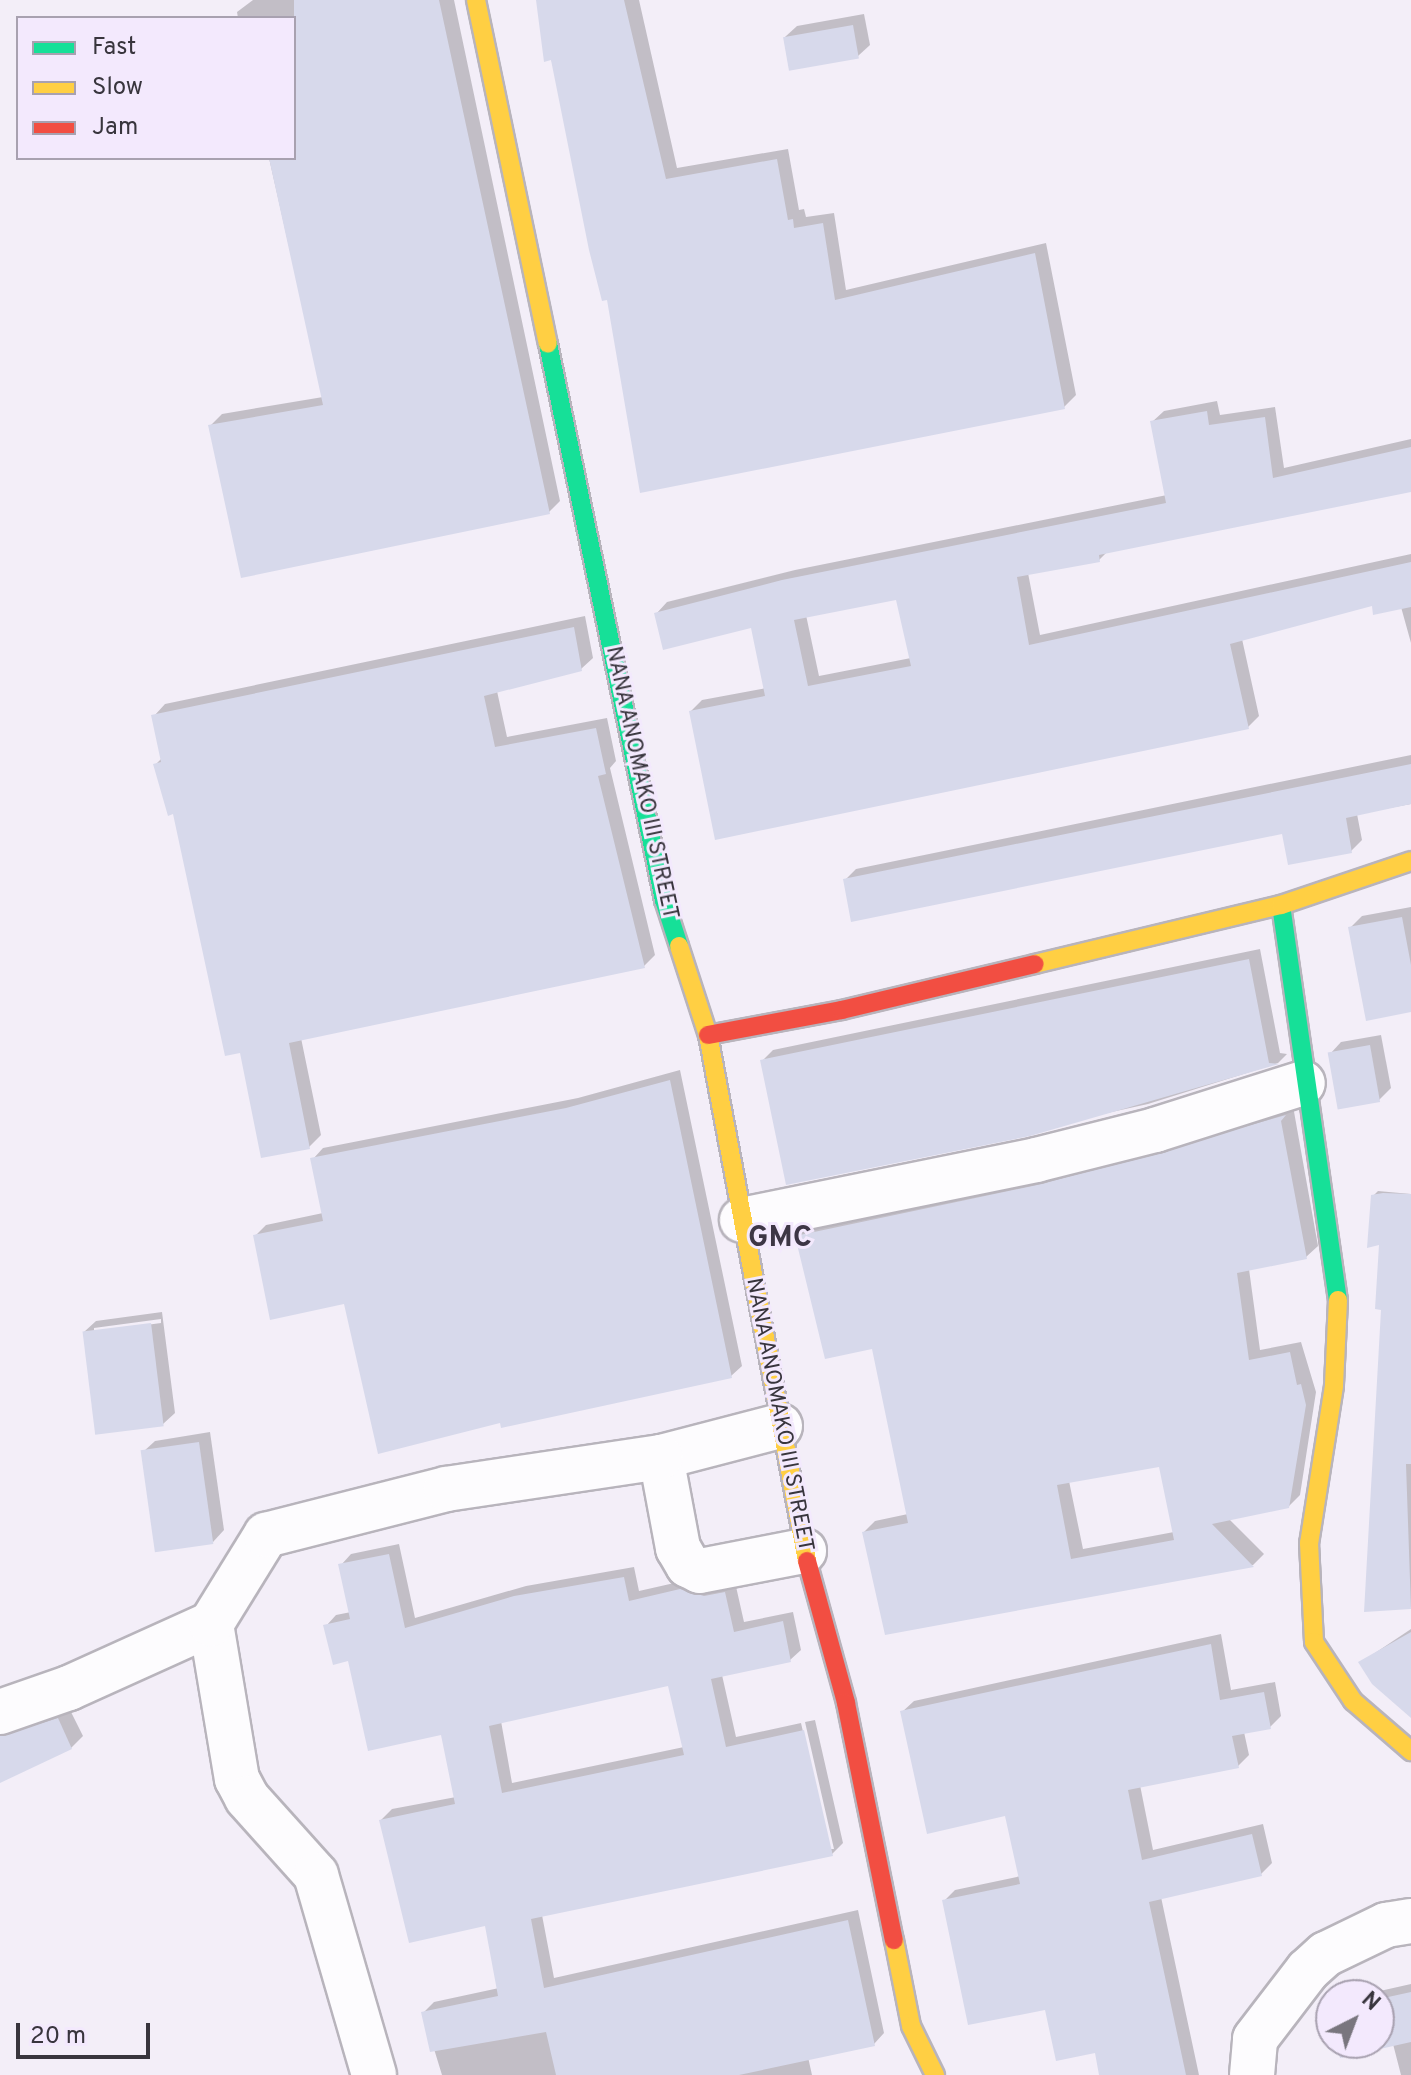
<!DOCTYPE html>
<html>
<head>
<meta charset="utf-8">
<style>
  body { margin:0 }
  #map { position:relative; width:1411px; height:2075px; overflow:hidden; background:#f3eef8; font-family:Overpass,sans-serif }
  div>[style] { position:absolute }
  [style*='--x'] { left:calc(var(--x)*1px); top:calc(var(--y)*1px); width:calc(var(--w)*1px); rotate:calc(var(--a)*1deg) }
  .shadow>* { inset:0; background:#0003 }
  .building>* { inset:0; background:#d7d9eb; transform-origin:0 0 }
  .roads { filter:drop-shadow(2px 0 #b8b4bc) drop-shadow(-2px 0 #b8b4bc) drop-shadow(0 2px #b8b4bc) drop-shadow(0 -2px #b8b4bc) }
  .street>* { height:44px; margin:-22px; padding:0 22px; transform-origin:22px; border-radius:22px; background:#fdfcfe }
  .fast>* { height:18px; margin:-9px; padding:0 9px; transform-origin:9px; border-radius:9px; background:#16e098 }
  .slow>* { height:18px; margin:-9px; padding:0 9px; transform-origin:9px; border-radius:9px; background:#ffcf43 }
  .jam>* { height:18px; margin:-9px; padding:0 9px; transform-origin:9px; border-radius:9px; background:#f24e42 }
  span { translate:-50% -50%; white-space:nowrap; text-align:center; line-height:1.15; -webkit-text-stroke:6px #f3e9fd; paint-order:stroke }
  .street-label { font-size:22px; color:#38353d }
  .district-label { font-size:30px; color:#3d3645; font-weight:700 }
  .legend { position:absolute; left:16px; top:16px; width:280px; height:144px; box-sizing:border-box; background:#f3e9fd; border:2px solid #a8a1b0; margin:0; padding:10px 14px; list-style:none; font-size:24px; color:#38353d }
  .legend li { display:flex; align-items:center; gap:16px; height:40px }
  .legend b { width:40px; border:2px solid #a8a1b0 }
  .north { position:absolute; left:1315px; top:1979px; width:80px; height:80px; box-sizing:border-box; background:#f3e9fd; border:2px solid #a8a1b0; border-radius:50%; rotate:42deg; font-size:22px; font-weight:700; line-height:32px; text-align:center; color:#38353d }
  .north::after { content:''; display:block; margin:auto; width:28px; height:36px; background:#79767e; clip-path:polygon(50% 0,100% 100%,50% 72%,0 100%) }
  .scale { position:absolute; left:16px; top:2023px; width:134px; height:36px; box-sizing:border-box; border:4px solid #38353d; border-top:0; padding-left:10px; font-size:24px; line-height:28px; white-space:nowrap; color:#38353d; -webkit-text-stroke:6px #f3e9fd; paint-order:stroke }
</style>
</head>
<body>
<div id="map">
  <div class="shadow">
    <div style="clip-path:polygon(454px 0,560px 501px,549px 512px,210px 426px,222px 414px,323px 397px,269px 158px,294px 158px,294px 18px,238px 18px,237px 12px,253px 0)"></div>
    <div style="clip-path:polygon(537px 0,639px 0,677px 168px,788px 149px,799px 210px,804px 209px,806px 217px,834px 213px,846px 290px,1046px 243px,1076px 395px,1064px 407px,609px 298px)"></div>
    <div style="clip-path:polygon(864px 14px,870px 45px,858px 56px,785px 37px,797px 26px)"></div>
    <div style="clip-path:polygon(evenodd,1217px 401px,1220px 415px,1275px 407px,1284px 468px,1411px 439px,1411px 489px,1108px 551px,1099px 560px,1028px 573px,1040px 635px,1411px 554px,1411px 643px,1401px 607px,1373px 604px,1242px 639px,1259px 716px,1248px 727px,691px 711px,702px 700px,766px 688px,752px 626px,656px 614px,667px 602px,795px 570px,1167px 495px,1152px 422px,1164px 411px,1217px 401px,897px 597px,911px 658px,819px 676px,806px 615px,897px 597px)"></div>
    <div style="clip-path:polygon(585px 616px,593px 658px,581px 669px,497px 691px,507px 737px,607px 718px,616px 761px,610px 768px,655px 955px,644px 966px,301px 1038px,321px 1135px,309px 1147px,241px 1050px,175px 812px,156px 764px,162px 758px,154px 716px,165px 704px)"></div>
    <div style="clip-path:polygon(1411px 755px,1411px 804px,1357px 814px,1362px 840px,1351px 851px,1283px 832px,845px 880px,856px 869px)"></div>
    <div style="clip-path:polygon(1411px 907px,1411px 1010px,1350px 928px,1362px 916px)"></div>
    <div style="clip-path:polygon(1260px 949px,1280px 1053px,1287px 1054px,1278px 1063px,1148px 1104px,788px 1183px,762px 1061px,773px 1050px)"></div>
    <div style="clip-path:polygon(1381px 1035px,1391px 1088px,1379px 1100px,1330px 1054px,1341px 1042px)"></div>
    <div style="clip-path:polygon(680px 1070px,742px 1366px,731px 1376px,502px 1421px,256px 1235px,266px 1225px,323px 1213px,313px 1159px,323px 1148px,578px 1098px)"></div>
    <div style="clip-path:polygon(evenodd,1293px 1106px,1318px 1246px,1306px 1257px,1249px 1269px,1260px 1350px,1301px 1342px,1316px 1392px,1300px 1495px,1288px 1507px,1229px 1519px,1264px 1554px,1253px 1565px,886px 1633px,864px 1532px,875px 1521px,908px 1514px,873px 1346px,826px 1357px,799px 1235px,810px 1224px,1293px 1106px,1161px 1465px,1174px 1532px,1083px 1549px,1069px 1481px,1161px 1465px)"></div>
    <div style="clip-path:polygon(1378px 1191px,1411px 1194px,1411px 1310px,1373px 1196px)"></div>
    <div style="clip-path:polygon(evenodd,162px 1312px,175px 1413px,163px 1424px,84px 1332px,96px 1321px,162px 1312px,161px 1319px,161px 1323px,94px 1332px,94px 1328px,161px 1319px)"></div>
    <div style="clip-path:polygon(1411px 1323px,1411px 1607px,1367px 1609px)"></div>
    <div style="clip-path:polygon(210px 1432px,224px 1530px,213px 1542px,143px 1452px,155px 1441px)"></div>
    <div style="clip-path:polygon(evenodd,399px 1544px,415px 1618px,526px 1586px,634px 1567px,639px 1591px,692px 1579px,735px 1582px,744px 1622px,793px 1612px,801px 1650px,790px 1660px,722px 1675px,736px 1737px,801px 1723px,830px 1849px,834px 1849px,805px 1722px,815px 1720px,843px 1843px,832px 1854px,542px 1915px,554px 1978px,858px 1910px,884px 2033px,874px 2044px,808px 2057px,812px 2075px,442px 2075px,423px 2013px,434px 2002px,499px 1988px,487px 1924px,381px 1820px,392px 1809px,456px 1797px,443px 1732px,349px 1659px,326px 1626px,336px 1615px,351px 1612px,341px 1565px,351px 1554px,399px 1544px,669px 1684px,684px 1747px,512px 1783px,501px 1721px,669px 1684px)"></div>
    <div style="clip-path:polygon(1411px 1629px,1411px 1715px,1360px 1663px)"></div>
    <div style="clip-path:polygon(1221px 1634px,1231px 1690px,1275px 1682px,1281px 1716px,1270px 1727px,1244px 1732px,1249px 1755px,1238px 1766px,1140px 1785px,1153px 1850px,1263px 1824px,1272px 1863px,1261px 1874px,1161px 1897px,1199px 2075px,1101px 2075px,1109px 2057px,944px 1901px,955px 1890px,1021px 1876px,1006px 1813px,902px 1712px,914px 1701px)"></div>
    <div style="clip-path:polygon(69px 1708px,83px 1736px,71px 1748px,0 1781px,0 1722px)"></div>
    <div style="clip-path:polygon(1411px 1984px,1411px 2075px,1401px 2075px,1393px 2044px,1339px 2043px,1379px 2043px,1379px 1995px,1362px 1995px)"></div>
  </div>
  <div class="building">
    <div style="clip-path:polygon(294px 0,439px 0,550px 514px,241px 578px,208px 425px,323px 405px,269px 158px,294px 158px)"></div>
    <div style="clip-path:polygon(536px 0,624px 0,666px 179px,777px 159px,788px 220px,793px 219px,794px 228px,823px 223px,835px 300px,1035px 253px,1065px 409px,640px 493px,607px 300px,602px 301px,589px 250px,551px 60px,544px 62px)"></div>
    <div style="left:853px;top:25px;width:34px;height:71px;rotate:80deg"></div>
    <div style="clip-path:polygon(evenodd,1207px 411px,1209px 425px,1265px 417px,1273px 478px,1411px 447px,1411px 492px,1099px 555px,1100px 562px,1017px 577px,1029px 645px,1411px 562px,1411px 607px,1373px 615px,1372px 606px,1230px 644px,1249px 729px,715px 840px,689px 711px,765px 696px,751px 628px,663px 650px,654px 613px,782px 580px,1166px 503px,1150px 421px,1207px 411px,896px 600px,911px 666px,808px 686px,794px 620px,896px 600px)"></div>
    <div style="clip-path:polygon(574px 627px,582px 671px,484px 696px,495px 747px,596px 728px,606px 774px,598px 776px,645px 968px,289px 1043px,310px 1149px,261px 1158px,240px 1053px,225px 1056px,173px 814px,168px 816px,153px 764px,161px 762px,151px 715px)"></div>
    <div style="clip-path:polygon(1411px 764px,1411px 804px,1346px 818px,1352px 853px,1288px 865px,1282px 834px,851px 922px,843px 879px)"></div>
    <div style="clip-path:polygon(1402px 917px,1411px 965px,1411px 1012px,1366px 1021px,1348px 927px)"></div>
    <div style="clip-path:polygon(1249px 959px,1269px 1063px,1279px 1064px,1030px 1136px,786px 1185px,760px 1060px)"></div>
    <div style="left:1370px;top:1045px;width:58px;height:43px;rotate:80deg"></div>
    <div style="clip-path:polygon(670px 1080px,732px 1378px,501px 1428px,500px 1423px,378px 1454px,344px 1304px,270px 1320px,253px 1235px,323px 1221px,310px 1158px,566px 1108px)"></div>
    <div style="clip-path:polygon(evenodd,1286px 1115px,1281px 1121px,1307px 1259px,1237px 1273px,1249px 1360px,1290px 1352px,1297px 1385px,1301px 1384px,1306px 1405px,1289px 1508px,1212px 1524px,1254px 1567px,885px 1635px,862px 1532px,908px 1523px,872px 1349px,825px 1359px,795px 1236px,1042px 1184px,1286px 1115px,1159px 1467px,1174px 1540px,1071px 1559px,1057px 1485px,1159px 1467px)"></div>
    <div style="clip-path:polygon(1383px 1193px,1411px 1194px,1411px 1464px,1406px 1464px,1411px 1609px,1364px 1612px,1381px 1310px,1375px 1309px,1379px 1245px,1367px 1248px,1371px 1195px)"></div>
    <div style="left:151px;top:1323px;width:104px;height:69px;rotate:83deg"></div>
    <div style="left:199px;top:1442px;width:103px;height:59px;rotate:82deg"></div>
    <div style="clip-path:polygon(evenodd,389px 1554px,405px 1628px,514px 1596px,624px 1577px,629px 1601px,680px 1589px,704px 1596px,725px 1592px,734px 1632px,783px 1621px,791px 1662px,711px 1679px,726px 1747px,804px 1730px,833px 1856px,531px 1919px,544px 1988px,848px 1920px,875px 2046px,739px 2075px,556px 2075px,546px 2032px,430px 2052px,421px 2012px,498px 1996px,485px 1926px,409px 1943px,379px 1820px,455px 1804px,441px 1735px,368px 1751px,348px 1661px,333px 1665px,323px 1625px,350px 1619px,338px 1564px,389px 1554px,668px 1686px,684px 1755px,502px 1793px,489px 1726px,668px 1686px)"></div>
    <div style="clip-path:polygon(1411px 1632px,1411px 1718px,1372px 1684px,1358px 1662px)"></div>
    <div style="clip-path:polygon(1211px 1644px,1220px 1700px,1264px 1692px,1271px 1729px,1232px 1736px,1239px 1768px,1128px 1790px,1142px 1860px,1252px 1834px,1262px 1876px,1149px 1902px,1186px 2075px,1099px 2075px,1095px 2053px,1056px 2061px,1045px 2010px,968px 2025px,942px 1900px,1020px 1884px,1005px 1816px,927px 1834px,900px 1711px)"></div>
    <div style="clip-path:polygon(58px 1718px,72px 1749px,0 1783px,0 1736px)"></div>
    <div style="clip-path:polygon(1411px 1992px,1411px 2042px,1340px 2058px,1337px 2043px,1379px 2043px,1379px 1999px)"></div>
  </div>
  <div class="roads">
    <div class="street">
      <div style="--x:742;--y:1220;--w:300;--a:-11.5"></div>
      <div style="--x:1036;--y:1160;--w:123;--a:-14.1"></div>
      <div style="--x:1155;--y:1130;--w:155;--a:-17.6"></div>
      <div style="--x:780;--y:1426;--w:123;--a:165.4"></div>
      <div style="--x:661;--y:1457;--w:93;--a:79.4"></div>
      <div style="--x:678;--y:1548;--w:20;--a:60"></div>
      <div style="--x:688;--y:1565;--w:13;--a:27"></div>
      <div style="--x:700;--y:1571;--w:106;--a:-10.9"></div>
      <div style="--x:211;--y:1624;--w:157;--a:80.5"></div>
      <div style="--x:237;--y:1779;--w:21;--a:62"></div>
      <div style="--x:247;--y:1798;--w:103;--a:48.1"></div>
      <div style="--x:316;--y:1875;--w:208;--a:73.8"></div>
      <div style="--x:0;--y:1712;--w:73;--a:-19.2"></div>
      <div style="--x:69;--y:1688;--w:156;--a:-24.3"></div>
      <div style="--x:211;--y:1624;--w:105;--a:-58.3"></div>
      <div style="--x:266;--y:1535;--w:186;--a:-14.3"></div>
      <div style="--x:446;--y:1489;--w:217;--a:-8.5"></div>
      <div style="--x:1252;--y:2075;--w:36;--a:-85"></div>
      <div style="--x:1255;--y:2039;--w:87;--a:-52.5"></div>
      <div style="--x:1308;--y:1970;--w:24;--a:-42"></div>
      <div style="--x:1326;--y:1954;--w:67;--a:-25.8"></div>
      <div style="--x:1386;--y:1925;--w:25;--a:-9"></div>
    </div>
    <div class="fast">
      <div style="--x:548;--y:344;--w:568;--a:78.22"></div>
      <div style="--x:664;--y:900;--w:48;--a:71.9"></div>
      <div style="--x:1281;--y:905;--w:399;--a:81.8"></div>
    </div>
    <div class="slow">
      <div style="--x:476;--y:0;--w:351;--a:78.2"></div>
      <div style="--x:679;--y:946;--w:94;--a:72"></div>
      <div style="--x:708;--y:1035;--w:535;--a:79.34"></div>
      <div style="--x:1035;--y:964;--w:253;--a:-13.5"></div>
      <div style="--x:1281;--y:905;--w:137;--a:-18.7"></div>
      <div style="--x:1338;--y:1300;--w:86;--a:92.7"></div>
      <div style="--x:1334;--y:1386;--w:159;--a:99"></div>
      <div style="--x:1309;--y:1543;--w:99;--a:87.1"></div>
      <div style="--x:1314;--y:1642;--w:71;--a:56.5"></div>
      <div style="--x:1353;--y:1701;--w:77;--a:40.8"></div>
      <div style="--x:894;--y:1940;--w:88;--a:78.8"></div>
      <div style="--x:911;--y:2026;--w:55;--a:63.9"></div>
    </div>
    <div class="jam">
      <div style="--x:708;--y:1035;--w:136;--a:-10.6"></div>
      <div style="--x:842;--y:1010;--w:198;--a:-13.4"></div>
      <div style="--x:807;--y:1561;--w:147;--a:74.6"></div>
      <div style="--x:846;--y:1703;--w:242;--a:78.6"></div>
    </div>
  </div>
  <div class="street-label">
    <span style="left:641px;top:783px;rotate:78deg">NANA ANOMAKO III STREET</span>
    <span style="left:779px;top:1415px;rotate:79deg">NANA ANOMAKO III STREET</span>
  </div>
  <div class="district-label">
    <span style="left:780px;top:1239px">GMC</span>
  </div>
  <ul class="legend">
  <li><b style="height:10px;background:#16e098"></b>Fast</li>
  <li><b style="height:10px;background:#ffcf43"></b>Slow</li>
  <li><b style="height:10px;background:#f24e42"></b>Jam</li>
  </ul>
  <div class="north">N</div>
  <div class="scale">20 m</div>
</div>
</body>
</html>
